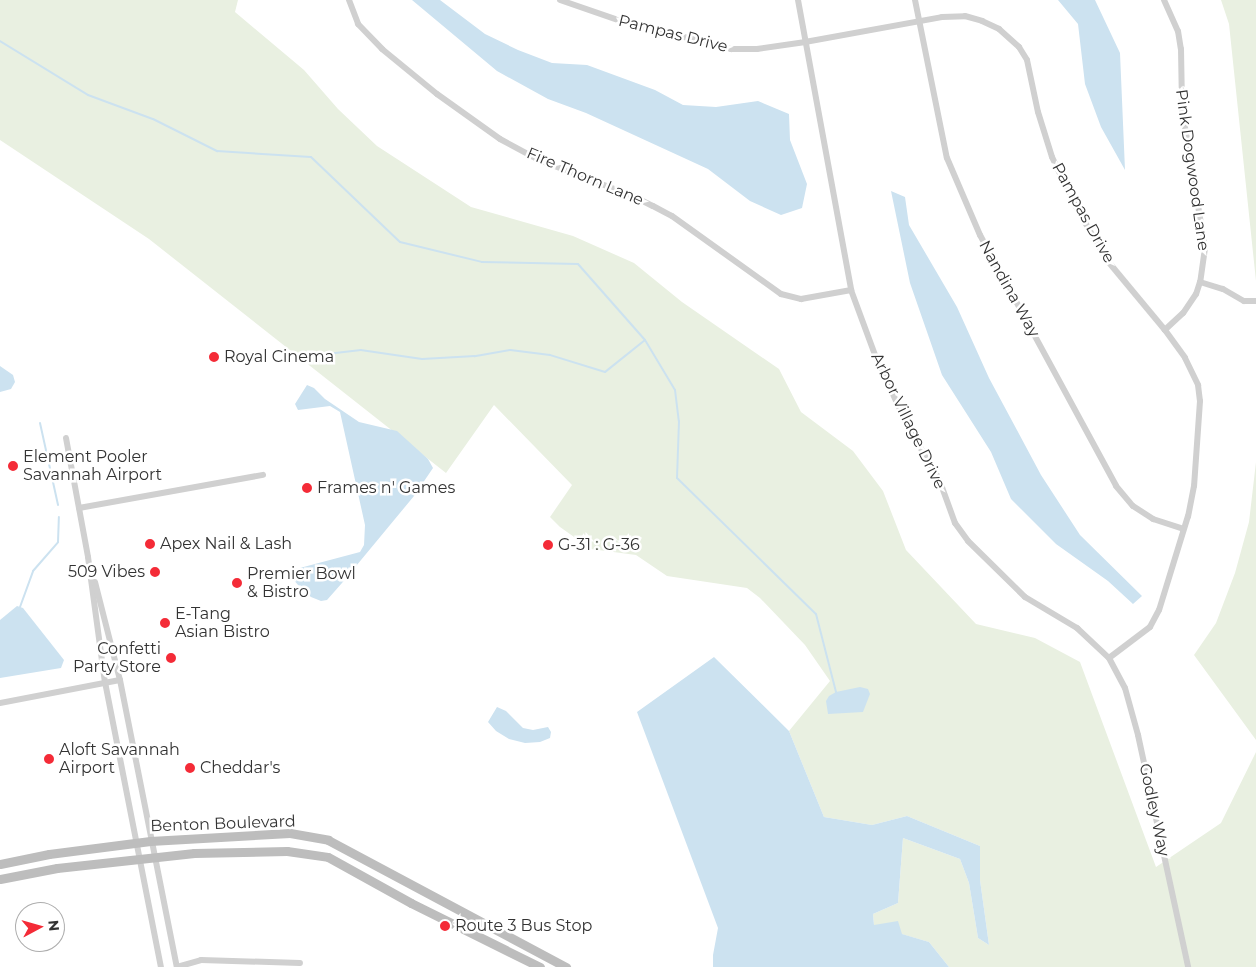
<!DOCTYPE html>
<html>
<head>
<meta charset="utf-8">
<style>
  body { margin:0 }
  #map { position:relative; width:1256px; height:967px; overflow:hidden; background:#fff; font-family:Montserrat,sans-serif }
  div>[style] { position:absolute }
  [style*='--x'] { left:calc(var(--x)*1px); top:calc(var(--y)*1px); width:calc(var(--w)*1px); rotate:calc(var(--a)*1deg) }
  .green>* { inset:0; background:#e9f0e1 }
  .water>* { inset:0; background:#cce2f0 }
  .stream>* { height:2px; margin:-1px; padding:0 1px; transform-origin:1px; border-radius:1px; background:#cce2f0 }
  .street>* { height:6px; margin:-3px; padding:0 3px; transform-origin:3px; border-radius:3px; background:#d0d0d0 }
  .secondary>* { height:9px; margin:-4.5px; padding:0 4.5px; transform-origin:4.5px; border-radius:4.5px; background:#bdbdbd }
  .dots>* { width:14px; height:14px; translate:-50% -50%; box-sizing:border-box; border:2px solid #fff; border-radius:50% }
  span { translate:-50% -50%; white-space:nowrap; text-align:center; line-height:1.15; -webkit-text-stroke:5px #fff; paint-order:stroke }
  .street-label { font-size:16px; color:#333 }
  .poi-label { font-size:16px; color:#333 }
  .left { translate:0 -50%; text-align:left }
  .right { translate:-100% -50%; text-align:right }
  .north { position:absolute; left:15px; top:902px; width:50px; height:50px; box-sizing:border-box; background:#fff; border:1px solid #adadad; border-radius:50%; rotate:84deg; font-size:14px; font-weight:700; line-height:20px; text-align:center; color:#333 }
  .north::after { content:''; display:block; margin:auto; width:18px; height:22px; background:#f42b37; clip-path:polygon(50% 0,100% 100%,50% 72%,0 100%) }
</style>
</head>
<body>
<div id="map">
  <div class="green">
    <div style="clip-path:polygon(0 0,238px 0,235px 12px,304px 70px,338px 109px,377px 146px,471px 207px,573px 236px,634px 263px,682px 302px,779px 369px,801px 412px,853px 451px,883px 491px,906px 550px,976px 624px,1035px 638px,1080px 662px,1156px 867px,1221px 823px,1256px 752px,1256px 967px,949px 967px,929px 942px,874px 926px,873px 914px,898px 903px,903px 838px,960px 859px,969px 883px,978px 938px,989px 945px,980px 880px,980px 846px,907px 816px,872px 825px,824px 817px,789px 731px,830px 681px,805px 645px,760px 598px,747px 588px,667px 576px,636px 555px,591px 549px,560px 527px,550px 517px,572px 485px,494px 405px,446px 473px,149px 239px,0 140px)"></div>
    <div style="clip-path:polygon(1221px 0,1256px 0,1256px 281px,1229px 24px)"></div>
    <div style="clip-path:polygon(1256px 462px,1256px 740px,1194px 655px,1216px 623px,1235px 573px,1249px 522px)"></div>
  </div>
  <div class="water">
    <div style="clip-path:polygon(412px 0,440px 0,485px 34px,518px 50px,552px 63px,587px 65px,655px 90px,683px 105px,716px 107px,758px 101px,789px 114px,790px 140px,807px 184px,802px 208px,781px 215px,750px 201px,708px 169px,586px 113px,548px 99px,497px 71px)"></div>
    <div style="clip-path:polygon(1058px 0,1095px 0,1120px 53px,1125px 170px,1101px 127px,1085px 84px,1078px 24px)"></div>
    <div style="clip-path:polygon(891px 191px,905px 197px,909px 225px,957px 307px,989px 378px,1041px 475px,1080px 535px,1142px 596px,1133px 604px,1108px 581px,1056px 544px,1011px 499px,991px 452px,942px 375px,910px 283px)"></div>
    <div style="clip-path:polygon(0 366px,13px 375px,15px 382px,11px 389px,0 392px)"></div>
    <div style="clip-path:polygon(307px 385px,314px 388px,325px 399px,359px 422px,397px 431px,428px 459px,433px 468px,414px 496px,342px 583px,327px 600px,321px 601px,311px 597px,298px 585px,292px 578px,292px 573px,296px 569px,360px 552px,364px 545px,365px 525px,340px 412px,330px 406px,298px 410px,295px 404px)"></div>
    <div style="clip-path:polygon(17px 606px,23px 608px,64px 660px,61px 668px,0 678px,0 620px)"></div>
    <div style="clip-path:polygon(714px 657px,789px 731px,824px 817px,872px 825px,907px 816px,980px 846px,980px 880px,989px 945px,978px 938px,969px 883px,960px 859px,903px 838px,898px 903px,873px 914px,874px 925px,898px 921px,902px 934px,929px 942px,949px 967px,713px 967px,713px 955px,718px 928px,637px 712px)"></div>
    <div style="clip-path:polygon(860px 687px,868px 689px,870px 694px,863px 712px,828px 714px,826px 701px,829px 696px,836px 692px)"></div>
    <div style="clip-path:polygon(497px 707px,506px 711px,523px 728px,533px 730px,548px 727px,551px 732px,550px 738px,540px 742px,525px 743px,509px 739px,496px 731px,488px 722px)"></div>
  </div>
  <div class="stream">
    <div style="--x:0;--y:41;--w:103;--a:31.5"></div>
    <div style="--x:88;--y:95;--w:69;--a:20.3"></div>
    <div style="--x:153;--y:119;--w:72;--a:26.6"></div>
    <div style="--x:217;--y:151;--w:94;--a:3.7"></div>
    <div style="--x:311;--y:157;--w:123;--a:43.7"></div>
    <div style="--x:400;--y:242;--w:84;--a:13.7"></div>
    <div style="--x:482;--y:262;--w:96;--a:1.2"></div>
    <div style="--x:578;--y:264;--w:101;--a:48.6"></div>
    <div style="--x:645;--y:340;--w:51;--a:141.3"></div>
    <div style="--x:605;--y:372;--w:58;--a:-162.8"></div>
    <div style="--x:550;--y:355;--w:40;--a:-172.9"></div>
    <div style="--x:510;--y:350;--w:36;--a:170"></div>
    <div style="--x:475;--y:356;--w:53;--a:176.8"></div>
    <div style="--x:422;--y:359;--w:62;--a:-171.6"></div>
    <div style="--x:361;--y:350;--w:43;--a:173.4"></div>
    <div style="--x:645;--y:340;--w:58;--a:59"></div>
    <div style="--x:675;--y:390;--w:31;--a:83"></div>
    <div style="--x:679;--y:421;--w:57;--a:92"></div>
    <div style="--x:677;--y:478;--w:194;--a:44.4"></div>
    <div style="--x:816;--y:614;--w:81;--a:75.6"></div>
    <div style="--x:40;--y:423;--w:84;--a:77.6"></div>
    <div style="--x:20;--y:607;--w:38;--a:-70"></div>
    <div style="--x:33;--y:571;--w:38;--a:-49"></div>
    <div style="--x:58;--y:542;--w:25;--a:-88"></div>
  </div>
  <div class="street">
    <div style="--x:349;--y:0;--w:26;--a:69"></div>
    <div style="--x:358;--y:24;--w:35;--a:46"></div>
    <div style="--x:382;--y:49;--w:71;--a:39.3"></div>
    <div style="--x:437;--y:94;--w:77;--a:35.5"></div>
    <div style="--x:500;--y:139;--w:44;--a:28.3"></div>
    <div style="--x:539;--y:160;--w:101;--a:21"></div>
    <div style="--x:633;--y:196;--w:22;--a:27"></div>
    <div style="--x:653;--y:206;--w:21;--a:28"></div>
    <div style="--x:672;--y:216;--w:134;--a:35.6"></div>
    <div style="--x:781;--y:294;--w:21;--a:14"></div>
    <div style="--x:801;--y:299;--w:51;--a:-10.2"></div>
    <div style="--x:560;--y:0;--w:61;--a:19"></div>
    <div style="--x:618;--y:20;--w:117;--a:14.4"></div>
    <div style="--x:731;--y:49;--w:26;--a:0"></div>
    <div style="--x:757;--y:49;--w:49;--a:-8.3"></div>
    <div style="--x:805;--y:42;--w:139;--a:-10.3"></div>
    <div style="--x:942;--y:17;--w:23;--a:-2"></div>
    <div style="--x:965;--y:16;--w:18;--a:16"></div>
    <div style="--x:982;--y:21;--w:19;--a:25"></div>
    <div style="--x:999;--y:29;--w:27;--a:42"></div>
    <div style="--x:1019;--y:47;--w:15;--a:58"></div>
    <div style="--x:1027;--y:60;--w:53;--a:78.1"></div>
    <div style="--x:1038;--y:112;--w:47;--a:72.7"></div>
    <div style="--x:1052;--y:157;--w:53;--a:64.4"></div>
    <div style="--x:1075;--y:205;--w:62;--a:60.1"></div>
    <div style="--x:1106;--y:259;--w:92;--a:50.3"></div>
    <div style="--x:1165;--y:330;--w:34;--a:54"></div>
    <div style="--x:1185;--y:358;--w:30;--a:64"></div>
    <div style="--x:1198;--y:385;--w:16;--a:83"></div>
    <div style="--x:1200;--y:401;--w:85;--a:94"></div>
    <div style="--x:1194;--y:486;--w:31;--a:101"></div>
    <div style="--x:1188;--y:516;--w:98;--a:107.1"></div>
    <div style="--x:1159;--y:610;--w:19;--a:118"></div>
    <div style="--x:1150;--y:627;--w:51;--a:142.9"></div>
    <div style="--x:798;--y:0;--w:295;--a:79.6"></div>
    <div style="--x:851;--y:290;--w:69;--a:69.7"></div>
    <div style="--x:875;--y:355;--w:79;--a:65.4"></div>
    <div style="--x:908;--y:427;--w:61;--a:59.2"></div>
    <div style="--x:939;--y:479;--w:47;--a:70"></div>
    <div style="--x:955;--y:523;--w:22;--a:54"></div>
    <div style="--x:968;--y:541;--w:80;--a:44.5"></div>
    <div style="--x:1025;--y:597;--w:61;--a:30.8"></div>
    <div style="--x:1077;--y:628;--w:44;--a:43.2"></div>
    <div style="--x:1109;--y:658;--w:34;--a:62"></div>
    <div style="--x:1125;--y:688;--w:49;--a:74.5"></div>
    <div style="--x:1138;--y:735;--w:237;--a:77.8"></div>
    <div style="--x:915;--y:0;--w:161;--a:78.6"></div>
    <div style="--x:947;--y:158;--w:84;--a:66.8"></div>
    <div style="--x:980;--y:235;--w:285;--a:61.5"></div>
    <div style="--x:1116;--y:486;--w:26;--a:50"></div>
    <div style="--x:1133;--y:506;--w:24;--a:33"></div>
    <div style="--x:1153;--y:519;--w:32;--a:18"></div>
    <div style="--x:1164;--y:0;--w:34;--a:66"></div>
    <div style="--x:1178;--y:31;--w:18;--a:81"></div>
    <div style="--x:1181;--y:49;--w:60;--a:89"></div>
    <div style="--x:1182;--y:109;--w:141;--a:80.6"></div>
    <div style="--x:1205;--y:248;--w:34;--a:98"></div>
    <div style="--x:1200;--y:282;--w:13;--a:108"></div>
    <div style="--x:1196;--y:294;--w:23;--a:124"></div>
    <div style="--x:1183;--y:313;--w:25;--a:137"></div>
    <div style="--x:1200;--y:282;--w:24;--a:17"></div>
    <div style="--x:1223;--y:289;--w:24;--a:30"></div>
    <div style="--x:1244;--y:301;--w:12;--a:0"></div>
    <div style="--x:66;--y:438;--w:121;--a:79.5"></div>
    <div style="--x:88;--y:557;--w:126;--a:82.3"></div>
    <div style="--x:105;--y:682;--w:290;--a:78.9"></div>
    <div style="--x:79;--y:508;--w:187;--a:-10.2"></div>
    <div style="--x:95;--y:582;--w:101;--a:75.7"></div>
    <div style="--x:120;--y:680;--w:293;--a:78.8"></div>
    <div style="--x:0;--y:703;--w:122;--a:-10.9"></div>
    <div style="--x:177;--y:967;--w:25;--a:-16"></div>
    <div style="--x:201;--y:960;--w:99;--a:1.7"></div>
  </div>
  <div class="secondary">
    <div style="--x:0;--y:864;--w:50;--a:-11.5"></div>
    <div style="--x:49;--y:854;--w:102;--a:-7.3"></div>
    <div style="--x:150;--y:841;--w:140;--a:-3.3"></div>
    <div style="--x:290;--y:833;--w:39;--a:10"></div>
    <div style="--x:328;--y:840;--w:270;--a:28.1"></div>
    <div style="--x:0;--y:879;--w:58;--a:-10.9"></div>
    <div style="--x:57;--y:868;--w:138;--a:-6.2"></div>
    <div style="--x:194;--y:853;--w:93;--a:-1.2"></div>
    <div style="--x:287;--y:851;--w:41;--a:8.3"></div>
    <div style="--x:328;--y:857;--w:95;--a:29"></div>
    <div style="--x:411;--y:903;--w:144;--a:26.4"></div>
  </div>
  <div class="dots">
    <div style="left:214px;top:357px;background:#f42b37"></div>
    <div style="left:13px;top:466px;background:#f42b37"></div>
    <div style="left:307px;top:488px;background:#f42b37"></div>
    <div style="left:150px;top:544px;background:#f42b37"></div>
    <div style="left:548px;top:545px;background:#f42b37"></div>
    <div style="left:155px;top:572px;background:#f42b37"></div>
    <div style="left:237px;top:583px;background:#f42b37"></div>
    <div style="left:165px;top:623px;background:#f42b37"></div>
    <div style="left:171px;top:658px;background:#f42b37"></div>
    <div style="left:49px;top:759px;background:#f42b37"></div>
    <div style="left:190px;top:768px;background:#f42b37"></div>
    <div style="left:445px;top:926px;background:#f42b37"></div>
  </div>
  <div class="street-label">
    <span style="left:673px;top:34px;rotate:14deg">Pampas Drive</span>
    <span style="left:1192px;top:170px;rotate:82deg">Pink Dogwood Lane</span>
    <span style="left:585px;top:177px;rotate:23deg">Fire Thorn Lane</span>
    <span style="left:1083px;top:213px;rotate:61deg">Pampas Drive</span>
    <span style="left:1009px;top:289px;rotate:61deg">Nandina Way</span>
    <span style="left:908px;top:421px;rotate:64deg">Arbor Village Drive</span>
    <span style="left:1154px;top:810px;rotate:78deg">Godley Way</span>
    <span style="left:223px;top:824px;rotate:-2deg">Benton Boulevard</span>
  </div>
  <div class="poi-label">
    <span class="left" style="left:224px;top:357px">Royal Cinema</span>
    <span class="left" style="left:23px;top:466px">Element Pooler<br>Savannah Airport</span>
    <span class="left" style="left:317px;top:488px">Frames n' Games</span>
    <span class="left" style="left:160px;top:544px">Apex Nail &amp; Lash</span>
    <span class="left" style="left:558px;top:545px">G-31 : G-36</span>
    <span class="right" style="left:145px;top:572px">509 Vibes</span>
    <span class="left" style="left:247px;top:583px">Premier Bowl<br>&amp; Bistro</span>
    <span class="left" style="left:175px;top:623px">E-Tang<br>Asian Bistro</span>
    <span class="right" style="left:161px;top:658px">Confetti<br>Party Store</span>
    <span class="left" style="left:59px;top:759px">Aloft Savannah<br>Airport</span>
    <span class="left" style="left:200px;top:768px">Cheddar's</span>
    <span class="left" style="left:455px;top:926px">Route 3 Bus Stop</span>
  </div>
  <div class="north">N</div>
</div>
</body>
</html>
